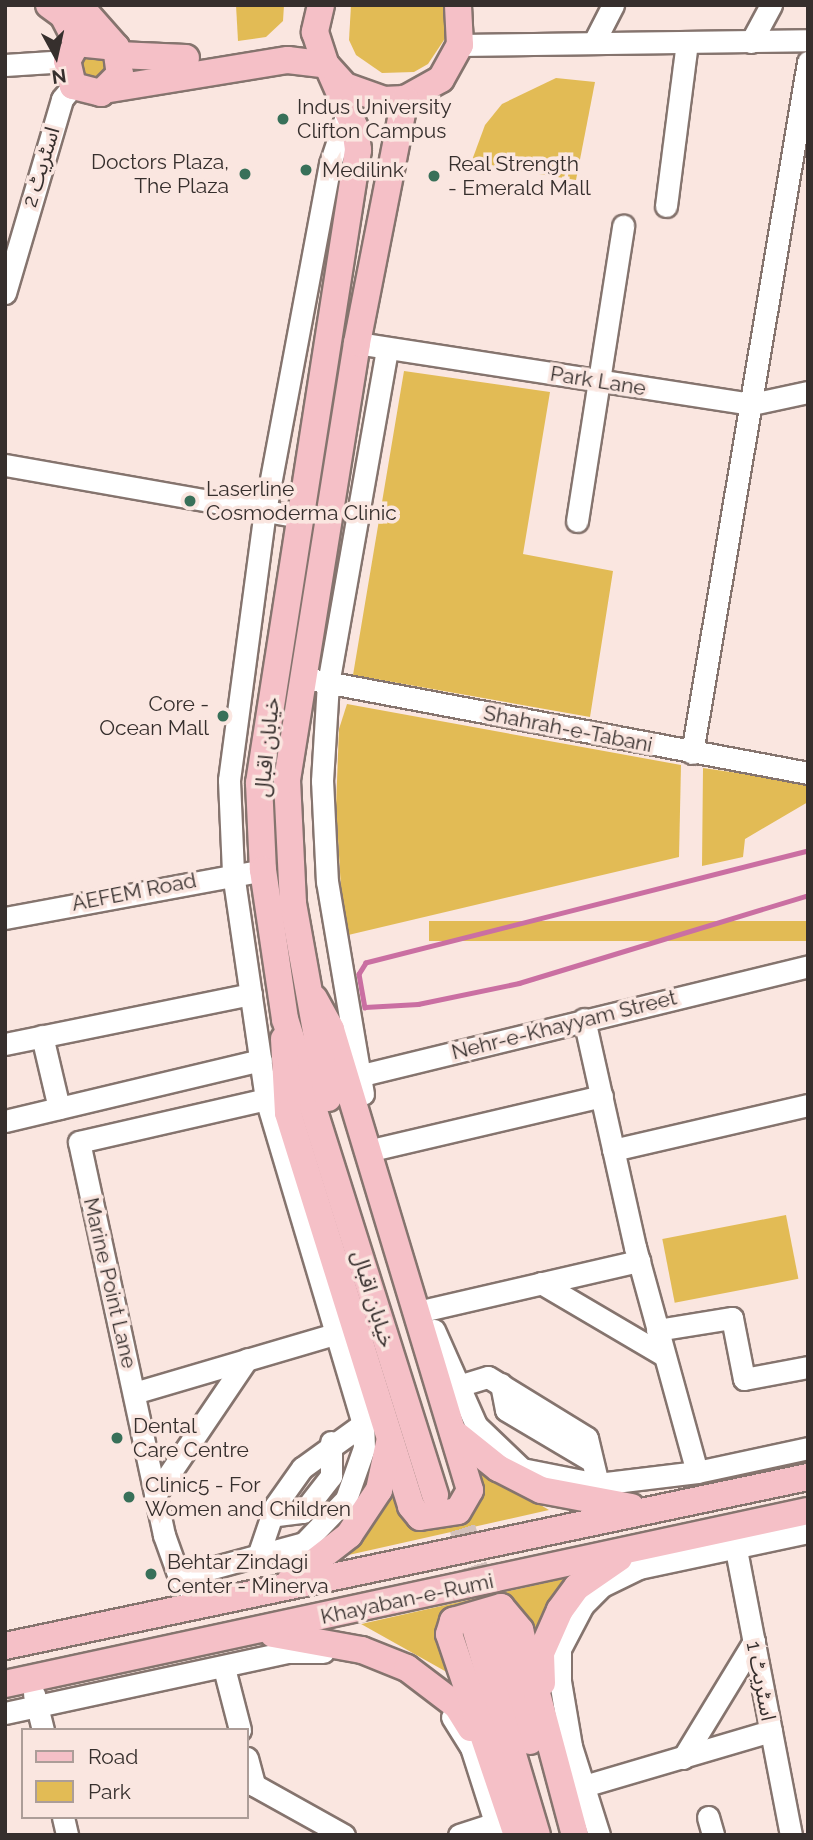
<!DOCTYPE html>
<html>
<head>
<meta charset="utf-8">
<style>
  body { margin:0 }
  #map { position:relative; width:813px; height:1840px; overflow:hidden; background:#fae6e0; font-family:Raleway,"Noto Sans Arabic",sans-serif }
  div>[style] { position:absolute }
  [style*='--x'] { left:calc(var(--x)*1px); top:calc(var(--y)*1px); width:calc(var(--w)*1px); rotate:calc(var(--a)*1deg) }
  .green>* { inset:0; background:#e2bb55; transform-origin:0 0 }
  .round { border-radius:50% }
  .stream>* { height:4.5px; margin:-2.25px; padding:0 2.25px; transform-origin:2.25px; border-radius:2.25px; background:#ca6fa2 }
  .major-tunnel>* { height:26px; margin-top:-13px; transform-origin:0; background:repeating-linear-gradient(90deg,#d3c1bc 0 26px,transparent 0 39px) }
  .roads { filter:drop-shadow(2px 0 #85746e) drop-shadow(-2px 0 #85746e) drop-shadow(0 2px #85746e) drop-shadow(0 -2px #85746e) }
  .minor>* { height:21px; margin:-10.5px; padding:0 10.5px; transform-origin:10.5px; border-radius:10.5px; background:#fff }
  .major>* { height:26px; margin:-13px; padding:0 13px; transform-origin:13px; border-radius:13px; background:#f5c0c7 }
  .dots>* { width:19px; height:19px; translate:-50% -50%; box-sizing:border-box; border:4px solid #fae6e0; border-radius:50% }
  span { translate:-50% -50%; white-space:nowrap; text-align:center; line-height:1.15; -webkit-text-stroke:7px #fae6e0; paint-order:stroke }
  .poi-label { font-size:21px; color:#362f2d }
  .left { translate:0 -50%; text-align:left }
  .right { translate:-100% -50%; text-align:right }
  .street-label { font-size:21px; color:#362f2d }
  .frame { position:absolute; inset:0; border:7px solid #362f2d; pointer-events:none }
  .legend { position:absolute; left:21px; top:1728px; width:228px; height:91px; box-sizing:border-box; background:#fae6e0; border:2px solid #ac9d98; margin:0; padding:9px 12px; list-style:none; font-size:21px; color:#362f2d }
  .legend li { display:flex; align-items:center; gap:14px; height:35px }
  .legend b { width:35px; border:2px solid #ac9d98 }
  .north { position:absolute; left:21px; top:21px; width:70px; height:70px; -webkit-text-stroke:5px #fae6e0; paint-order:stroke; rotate:172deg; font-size:19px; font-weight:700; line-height:28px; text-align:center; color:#362f2d }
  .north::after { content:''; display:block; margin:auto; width:24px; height:32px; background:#362f2d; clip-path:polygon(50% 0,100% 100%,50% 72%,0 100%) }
</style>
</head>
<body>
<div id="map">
  <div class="green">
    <div style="clip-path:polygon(236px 5px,284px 5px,283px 21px,266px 37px,238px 41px)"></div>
    <div style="clip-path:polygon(351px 5px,443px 5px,446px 37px,428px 64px,414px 72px,382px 73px,356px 55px,349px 40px)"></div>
    <div class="round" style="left:81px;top:56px;width:24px;height:24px"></div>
    <div style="clip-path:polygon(556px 78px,595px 82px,576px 180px,471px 163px,485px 125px,502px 104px)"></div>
    <div style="clip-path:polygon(404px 371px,550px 392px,523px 554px,613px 571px,590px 717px,353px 675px)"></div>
    <div style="clip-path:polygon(347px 704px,681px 765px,679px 857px,344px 936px,336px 807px,339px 729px)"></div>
    <div style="clip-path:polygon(703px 768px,808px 783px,808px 802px,745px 839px,743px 857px,702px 866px)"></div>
    <div style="left:808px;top:921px;width:20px;height:379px;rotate:90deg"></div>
    <div style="left:786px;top:1215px;width:65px;height:126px;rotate:79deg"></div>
    <div style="clip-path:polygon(478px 1468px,549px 1510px,344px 1556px,392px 1480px,402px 1512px,466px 1519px,478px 1504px)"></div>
    <div style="clip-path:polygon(572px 1577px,533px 1632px,450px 1611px,452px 1675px,361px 1624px)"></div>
  </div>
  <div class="stream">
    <div style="--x:808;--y:851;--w:456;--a:165.8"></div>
    <div style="--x:366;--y:963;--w:13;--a:122"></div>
    <div style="--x:359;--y:974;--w:34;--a:80"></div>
    <div style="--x:365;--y:1007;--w:53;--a:-3.2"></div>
    <div style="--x:418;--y:1004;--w:103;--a:-11.7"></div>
    <div style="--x:519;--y:983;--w:302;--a:-16.9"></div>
  </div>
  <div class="major-tunnel">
    <div style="--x:451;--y:1491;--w:135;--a:72.8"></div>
  </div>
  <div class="roads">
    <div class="minor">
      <div style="--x:594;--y:42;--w:42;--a:-62.8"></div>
      <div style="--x:751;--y:42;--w:42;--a:-61.6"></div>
      <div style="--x:460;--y:45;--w:348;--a:-0.8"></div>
      <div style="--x:5;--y:65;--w:62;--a:-3.7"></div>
      <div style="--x:666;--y:206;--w:165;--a:-82.7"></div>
      <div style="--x:5;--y:293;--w:202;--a:-73.6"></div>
      <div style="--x:62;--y:99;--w:17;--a:-50"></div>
      <div style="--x:357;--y:343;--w:400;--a:8.8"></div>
      <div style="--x:752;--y:404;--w:57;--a:-12.1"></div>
      <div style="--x:5;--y:465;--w:299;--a:10"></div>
      <div style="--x:577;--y:521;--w:299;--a:-81.1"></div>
      <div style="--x:315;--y:680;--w:502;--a:10.68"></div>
      <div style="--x:692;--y:753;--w:701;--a:-80.47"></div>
      <div style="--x:5;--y:918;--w:262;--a:-10.5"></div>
      <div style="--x:584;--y:1019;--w:234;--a:77.4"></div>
      <div style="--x:635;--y:1247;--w:233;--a:74.6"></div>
      <div style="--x:42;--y:1036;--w:74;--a:76.7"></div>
      <div style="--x:5;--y:1044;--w:251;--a:-11.5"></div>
      <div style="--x:346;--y:1071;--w:13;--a:23"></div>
      <div style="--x:358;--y:1076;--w:463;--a:-13.7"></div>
      <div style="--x:363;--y:1094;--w:215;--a:-99.6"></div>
      <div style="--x:327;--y:882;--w:101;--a:-92.8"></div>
      <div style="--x:322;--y:781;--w:97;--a:-86.5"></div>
      <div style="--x:328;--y:684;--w:340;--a:-80"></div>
      <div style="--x:5;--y:1121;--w:263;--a:-13.4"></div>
      <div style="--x:380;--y:1148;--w:228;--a:-13.2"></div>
      <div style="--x:613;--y:1150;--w:200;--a:-13"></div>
      <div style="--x:541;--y:1283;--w:142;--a:30.5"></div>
      <div style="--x:426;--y:1310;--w:219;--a:-13"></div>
      <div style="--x:434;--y:1330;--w:104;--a:66.1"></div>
      <div style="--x:476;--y:1425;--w:64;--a:43.7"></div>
      <div style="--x:522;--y:1469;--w:77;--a:11.2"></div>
      <div style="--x:598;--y:1484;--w:100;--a:-6.9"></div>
      <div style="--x:697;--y:1472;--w:114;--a:-12.2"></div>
      <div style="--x:657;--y:1330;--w:76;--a:-9.1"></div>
      <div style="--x:732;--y:1318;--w:62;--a:78.9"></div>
      <div style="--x:744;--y:1379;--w:65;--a:-10.6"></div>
      <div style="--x:501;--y:1384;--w:26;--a:79"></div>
      <div style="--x:506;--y:1410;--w:100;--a:30.7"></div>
      <div style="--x:455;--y:1387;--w:34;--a:-17"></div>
      <div style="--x:488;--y:1377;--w:116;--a:31.6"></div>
      <div style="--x:587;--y:1438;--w:47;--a:76.6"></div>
      <div style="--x:134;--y:1393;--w:209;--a:-16.4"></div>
      <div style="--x:155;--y:1495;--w:164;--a:-55.9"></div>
      <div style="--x:277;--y:1515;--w:26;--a:-7"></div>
      <div style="--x:303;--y:1512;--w:46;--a:-52.1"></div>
      <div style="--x:331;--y:1476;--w:34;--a:-90"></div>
      <div style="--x:733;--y:1534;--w:307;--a:79.1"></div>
      <div style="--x:257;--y:1559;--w:56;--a:-71.2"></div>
      <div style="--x:275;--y:1506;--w:47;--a:-54.6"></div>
      <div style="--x:302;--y:1468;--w:75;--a:-35.8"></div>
      <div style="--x:179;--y:1577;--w:130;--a:-15.2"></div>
      <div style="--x:304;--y:1543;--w:61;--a:-46.3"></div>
      <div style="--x:346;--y:1499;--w:54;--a:-70.6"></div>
      <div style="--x:364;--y:1448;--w:24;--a:-92"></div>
      <div style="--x:363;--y:1424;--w:339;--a:-106.6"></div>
      <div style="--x:266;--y:1099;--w:229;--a:-98.3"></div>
      <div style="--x:233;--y:872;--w:92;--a:-92.5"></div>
      <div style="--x:229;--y:780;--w:271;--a:-82.4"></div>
      <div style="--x:265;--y:511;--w:353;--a:-79.4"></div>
      <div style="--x:330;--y:164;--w:57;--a:-71.6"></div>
      <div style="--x:201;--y:1604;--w:35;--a:-129"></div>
      <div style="--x:179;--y:1577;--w:45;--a:-109.7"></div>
      <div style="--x:164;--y:1535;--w:402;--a:-102.2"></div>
      <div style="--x:79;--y:1142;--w:192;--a:-12.9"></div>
      <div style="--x:224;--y:1668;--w:64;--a:75.5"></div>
      <div style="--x:34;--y:1694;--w:37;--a:76"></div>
      <div style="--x:5;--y:1713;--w:289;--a:-12.2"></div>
      <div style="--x:287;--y:1652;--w:36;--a:0"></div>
      <div style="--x:452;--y:1717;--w:36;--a:58"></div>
      <div style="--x:471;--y:1747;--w:92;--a:72.3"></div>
      <div style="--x:247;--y:1758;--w:28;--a:75"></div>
      <div style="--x:254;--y:1785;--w:103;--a:29.1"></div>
      <div style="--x:683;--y:1758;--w:137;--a:-58.7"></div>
      <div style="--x:584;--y:1786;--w:195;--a:-16.4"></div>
      <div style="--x:63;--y:1817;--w:18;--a:77"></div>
      <div style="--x:708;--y:1817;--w:19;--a:74"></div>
      <div style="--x:459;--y:1835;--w:38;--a:-18"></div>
      <div style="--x:599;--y:1835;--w:93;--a:-107.5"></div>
      <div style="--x:571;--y:1746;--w:66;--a:-99.6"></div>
      <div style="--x:560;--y:1681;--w:32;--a:-90"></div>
      <div style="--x:560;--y:1649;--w:50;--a:-62.4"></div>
      <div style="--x:583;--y:1605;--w:27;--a:-45"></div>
      <div style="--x:602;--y:1586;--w:41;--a:-25.9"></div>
      <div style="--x:639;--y:1568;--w:173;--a:-12"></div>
    </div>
    <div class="major">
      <div style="--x:49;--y:5;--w:17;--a:36"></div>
      <div style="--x:63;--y:15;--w:31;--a:63"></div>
      <div style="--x:79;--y:5;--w:56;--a:48.6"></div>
      <div style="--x:116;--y:47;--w:27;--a:82"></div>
      <div style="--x:120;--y:74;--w:27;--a:135"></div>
      <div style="--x:101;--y:93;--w:29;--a:-166"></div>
      <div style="--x:73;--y:86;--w:26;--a:-103"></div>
      <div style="--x:67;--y:61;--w:21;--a:-61"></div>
      <div style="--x:77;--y:43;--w:39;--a:6"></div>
      <div style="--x:321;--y:5;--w:28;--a:103"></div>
      <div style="--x:315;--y:32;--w:35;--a:72"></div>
      <div style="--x:326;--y:65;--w:28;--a:48"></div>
      <div style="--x:345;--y:86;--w:41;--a:19.7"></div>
      <div style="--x:384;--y:100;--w:21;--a:-3"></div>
      <div style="--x:405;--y:99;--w:41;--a:-29.1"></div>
      <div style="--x:441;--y:79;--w:39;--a:-61"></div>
      <div style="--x:460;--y:45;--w:40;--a:-92.9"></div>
      <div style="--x:118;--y:55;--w:68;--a:2.5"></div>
      <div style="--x:330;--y:71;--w:62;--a:66.3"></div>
      <div style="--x:355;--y:128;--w:22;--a:82"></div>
      <div style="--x:358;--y:150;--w:641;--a:98.89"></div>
      <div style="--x:259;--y:783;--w:87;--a:87.4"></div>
      <div style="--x:263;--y:870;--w:151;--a:81.6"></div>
      <div style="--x:285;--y:1019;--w:499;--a:72.5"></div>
      <div style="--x:110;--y:89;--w:180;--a:-9.3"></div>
      <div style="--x:288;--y:60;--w:38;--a:7"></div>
      <div style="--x:284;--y:1039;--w:74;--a:86.9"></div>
      <div style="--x:288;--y:1113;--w:412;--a:72.6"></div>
      <div style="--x:411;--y:1506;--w:14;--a:51"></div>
      <div style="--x:420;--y:1517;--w:38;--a:-9"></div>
      <div style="--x:458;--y:1511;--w:24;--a:-60"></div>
      <div style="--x:470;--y:1490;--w:481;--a:-106.8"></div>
      <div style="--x:331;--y:1029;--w:35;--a:-119"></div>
      <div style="--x:328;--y:1098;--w:198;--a:-100.2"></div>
      <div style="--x:293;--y:903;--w:123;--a:-92.8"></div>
      <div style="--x:287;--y:780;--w:443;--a:-80.9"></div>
      <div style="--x:357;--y:343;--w:249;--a:-78.9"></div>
      <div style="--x:453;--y:1432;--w:58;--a:38.7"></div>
      <div style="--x:498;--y:1468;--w:48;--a:27.1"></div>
      <div style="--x:541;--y:1490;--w:92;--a:10.7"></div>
      <div style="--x:290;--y:1581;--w:75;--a:-37.9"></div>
      <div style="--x:349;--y:1535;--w:54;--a:-56.3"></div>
      <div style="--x:379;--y:1490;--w:48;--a:-78"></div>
      <div style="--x:491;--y:1620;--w:127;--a:72.1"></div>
      <div style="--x:474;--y:1624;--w:220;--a:73.4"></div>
      <div style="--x:273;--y:1634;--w:90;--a:10.2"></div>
      <div style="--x:362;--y:1650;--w:48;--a:21.8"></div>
      <div style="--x:407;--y:1668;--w:63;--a:37.2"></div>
      <div style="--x:457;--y:1706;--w:26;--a:58"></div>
      <div style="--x:5;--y:1646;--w:821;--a:-11.89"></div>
      <div style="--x:542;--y:1683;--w:30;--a:-92"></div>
      <div style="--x:541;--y:1653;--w:47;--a:-66.2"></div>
      <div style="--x:560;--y:1610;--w:29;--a:-54"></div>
      <div style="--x:577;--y:1587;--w:51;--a:-34.6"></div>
      <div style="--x:5;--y:1684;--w:821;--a:-12.16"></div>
      <div style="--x:517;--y:1835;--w:212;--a:-108.7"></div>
      <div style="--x:449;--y:1634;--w:14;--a:-73"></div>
      <div style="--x:453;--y:1621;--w:50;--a:-16.3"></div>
      <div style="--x:501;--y:1607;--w:30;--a:50"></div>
      <div style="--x:520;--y:1630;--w:212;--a:75"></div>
    </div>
  </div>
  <div class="dots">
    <div style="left:283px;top:119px;background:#387059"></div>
    <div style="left:306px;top:170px;background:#387059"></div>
    <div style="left:245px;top:174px;background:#387059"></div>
    <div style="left:434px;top:176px;background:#387059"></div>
    <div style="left:190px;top:501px;background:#387059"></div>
    <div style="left:223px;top:716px;background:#387059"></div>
    <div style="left:117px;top:1438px;background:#387059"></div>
    <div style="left:129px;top:1497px;background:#387059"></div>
    <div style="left:151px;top:1574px;background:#387059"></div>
  </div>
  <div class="poi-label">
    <span class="left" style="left:297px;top:119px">Indus University<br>Clifton Campus</span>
    <span class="right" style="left:229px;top:174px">Doctors Plaza,<br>The Plaza</span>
    <span class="left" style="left:448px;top:176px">Real Strength<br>- Emerald Mall</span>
    <span class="left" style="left:322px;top:170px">Medilink</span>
    <span class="left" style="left:206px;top:501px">Laserline<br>Cosmoderma Clinic</span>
    <span class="right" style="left:209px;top:716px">Core -<br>Ocean Mall</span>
    <span class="left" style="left:133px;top:1438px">Dental<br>Care Centre</span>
    <span class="left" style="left:145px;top:1497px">Clinic5 - For<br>Women and Children</span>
    <span class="left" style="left:167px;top:1574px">Behtar Zindagi<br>Center - Minerva</span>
  </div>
  <div class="street-label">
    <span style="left:41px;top:167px;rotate:-73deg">اسٹریٹ 2</span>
    <span style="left:598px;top:381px;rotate:9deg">Park Lane</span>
    <span style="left:568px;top:729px;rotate:11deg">Shahrah-e-Tabani</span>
    <span style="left:267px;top:747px;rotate:-84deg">خیابان اقبال</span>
    <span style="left:134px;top:892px;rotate:-11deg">AEFEM Road</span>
    <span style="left:564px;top:1025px;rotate:-14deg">Nehr-e-Khayyam Street</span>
    <span style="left:110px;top:1283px;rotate:77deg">Marine Point Lane</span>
    <span style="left:373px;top:1299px;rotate:73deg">خیابان اقبال</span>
    <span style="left:407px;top:1599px;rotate:-12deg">Khayaban-e-Rumi</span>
    <span style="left:761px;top:1681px;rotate:79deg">اسٹریٹ 1</span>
  </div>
  <div class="frame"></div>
  <ul class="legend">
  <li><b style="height:9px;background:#f5c0c7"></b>Road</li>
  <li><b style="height:19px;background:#e2bb55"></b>Park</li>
  </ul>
  <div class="north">N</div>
</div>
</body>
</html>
